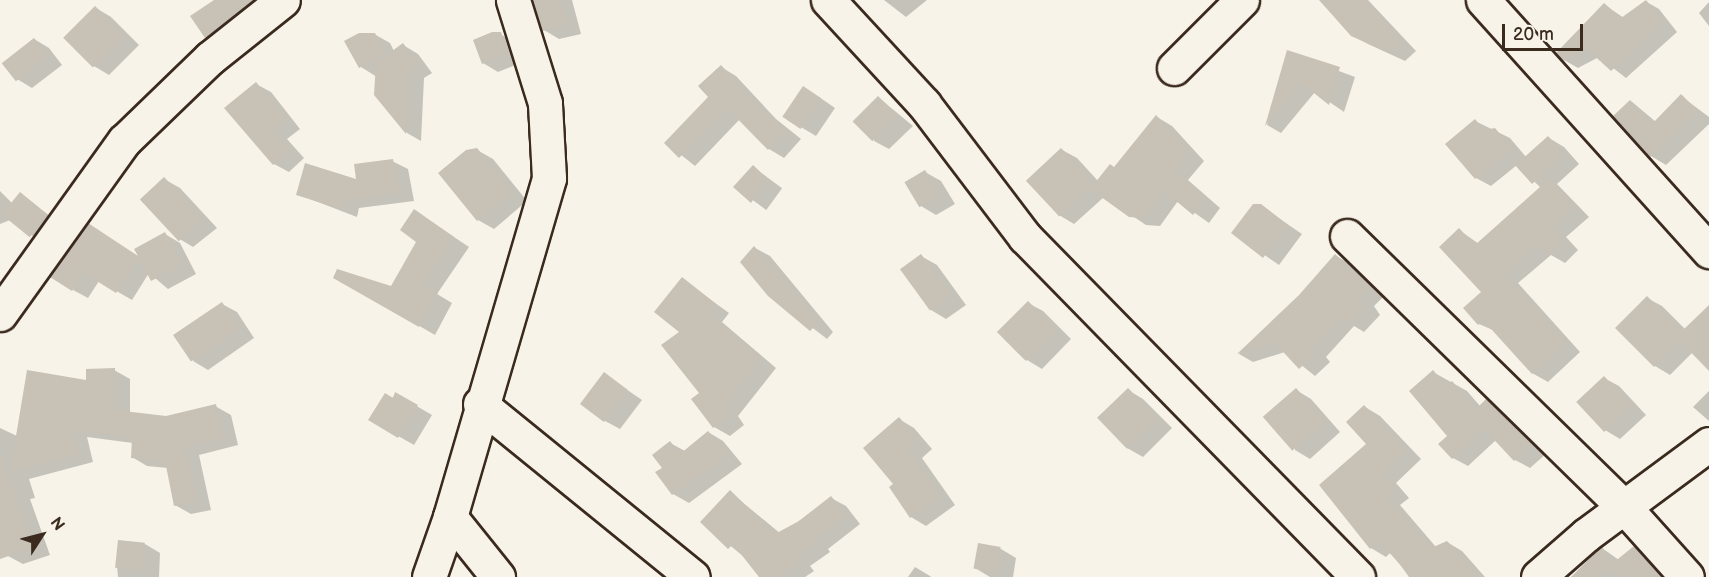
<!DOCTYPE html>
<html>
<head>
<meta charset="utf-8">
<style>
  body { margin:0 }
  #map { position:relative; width:1709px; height:577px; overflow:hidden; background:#f7f3e8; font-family:"Balsamiq Sans",sans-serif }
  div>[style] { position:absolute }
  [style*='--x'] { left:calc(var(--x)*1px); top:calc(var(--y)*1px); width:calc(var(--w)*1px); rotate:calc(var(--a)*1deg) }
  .shadow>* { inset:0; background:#0003; transform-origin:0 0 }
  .building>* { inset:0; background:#c8c1b6; transform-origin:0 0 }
  .roads { filter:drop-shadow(2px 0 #3b2a1e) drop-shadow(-2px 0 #3b2a1e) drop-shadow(0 2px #3b2a1e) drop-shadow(0 -2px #3b2a1e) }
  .minor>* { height:33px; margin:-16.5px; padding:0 16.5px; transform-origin:16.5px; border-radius:16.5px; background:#f7f3e8 }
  span { translate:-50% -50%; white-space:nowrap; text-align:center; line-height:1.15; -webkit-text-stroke:4.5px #f7f3e8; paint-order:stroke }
  .north { position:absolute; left:12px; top:505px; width:60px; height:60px; -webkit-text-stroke:4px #f7f3e8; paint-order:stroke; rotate:54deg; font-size:16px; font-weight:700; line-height:24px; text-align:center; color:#3b2a1e }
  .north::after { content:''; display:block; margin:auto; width:21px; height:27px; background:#3b2a1e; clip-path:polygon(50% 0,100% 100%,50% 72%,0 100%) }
  .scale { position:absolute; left:1502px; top:24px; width:81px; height:27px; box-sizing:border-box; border:3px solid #3b2a1e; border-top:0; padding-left:8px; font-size:18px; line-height:21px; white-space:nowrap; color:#3b2a1e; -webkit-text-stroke:4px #f7f3e8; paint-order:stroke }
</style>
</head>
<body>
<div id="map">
  <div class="shadow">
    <div style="clip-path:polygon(216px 0,276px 0,221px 46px,206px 37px)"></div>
    <div style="clip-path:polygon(535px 0,572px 0,581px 34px,559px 39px,544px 30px)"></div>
    <div style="clip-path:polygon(884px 0,927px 0,906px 17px)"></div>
    <div style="clip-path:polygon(1321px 0,1368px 0,1416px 51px,1405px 61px,1368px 44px,1352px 35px)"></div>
    <div style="clip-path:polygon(1645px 1px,1659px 9px,1677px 32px,1626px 78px,1599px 57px,1578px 68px,1564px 60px,1605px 5px,1624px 18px)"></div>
    <div style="clip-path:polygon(1709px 2px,1709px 26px,1699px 13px)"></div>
    <div style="clip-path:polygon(96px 8px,111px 17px,139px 45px,109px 75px,94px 66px)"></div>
    <div style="clip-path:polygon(374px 34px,390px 43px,394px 51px,403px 45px,418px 54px,432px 73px,424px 78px,421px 141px,407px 133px,376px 95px,377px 77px,361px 67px,346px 42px)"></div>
    <div style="clip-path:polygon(500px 34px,516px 43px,523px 62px,498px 72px,483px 63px)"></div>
    <div style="clip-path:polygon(34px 39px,49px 48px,62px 65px,32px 88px,17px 79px)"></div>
    <div style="clip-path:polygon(1288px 52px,1355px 77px,1344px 112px,1315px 92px,1281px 133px,1267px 125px)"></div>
    <div style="clip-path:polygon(721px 67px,736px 76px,776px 119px,801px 139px,784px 158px,769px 149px,740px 119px,695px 166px,666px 143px,710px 97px)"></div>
    <div style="clip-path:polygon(256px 84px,271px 92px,300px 129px,287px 139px,304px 158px,289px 172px,274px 164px)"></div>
    <div style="clip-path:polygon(1681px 96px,1709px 117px,1709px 124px,1666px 165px,1651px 156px,1631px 101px,1656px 122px)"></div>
    <div style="clip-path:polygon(819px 97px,835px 108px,816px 136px,784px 117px)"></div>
    <div style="clip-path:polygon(878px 97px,913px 126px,889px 149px,874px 141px)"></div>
    <div style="clip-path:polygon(1157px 117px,1172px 126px,1204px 161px,1188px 180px,1220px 208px,1209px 223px,1178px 201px,1160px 226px,1146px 225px,1104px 197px,1074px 224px,1059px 215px,1062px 150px,1077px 158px,1098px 181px,1115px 168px)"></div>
    <div style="clip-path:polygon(1475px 121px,1510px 138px,1526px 157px,1549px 138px,1564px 147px,1579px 164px,1557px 184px,1589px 217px,1566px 237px,1578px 250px,1565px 263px,1551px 255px,1518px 283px,1580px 352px,1548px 382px,1532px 373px,1495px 331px,1479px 324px,1483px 292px,1459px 230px,1479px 244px,1541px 188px,1517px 165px,1491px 186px,1476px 178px)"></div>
    <div style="clip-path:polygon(477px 150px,493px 159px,527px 201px,494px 229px,478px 220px,440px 173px)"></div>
    <div style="clip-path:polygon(392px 161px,408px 169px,414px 201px,359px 208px,357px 217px,297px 194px,358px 181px)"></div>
    <div style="left:753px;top:167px;width:36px;height:27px;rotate:36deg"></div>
    <div style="clip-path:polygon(925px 172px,941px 181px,955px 204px,936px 215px,921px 206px)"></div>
    <div style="clip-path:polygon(164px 179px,180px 188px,217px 228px,193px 247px,178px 238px)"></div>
    <div style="clip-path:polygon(0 191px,12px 203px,20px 194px,62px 225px,47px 246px,10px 220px,0 224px)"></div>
    <div style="clip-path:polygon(1261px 206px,1302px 234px,1279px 265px,1233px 233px)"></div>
    <div style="clip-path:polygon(415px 211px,469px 247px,437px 294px,452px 303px,435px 335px,335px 277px,391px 288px,418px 241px)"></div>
    <div style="clip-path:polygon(88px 225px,141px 258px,165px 234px,180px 243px,196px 274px,168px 289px,149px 273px,132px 300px,99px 281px,88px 298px,73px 290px)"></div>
    <div style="clip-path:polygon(755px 248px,770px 256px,833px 332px,827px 339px,770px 295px)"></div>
    <div style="clip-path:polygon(921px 256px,937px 265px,966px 305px,946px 319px,931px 310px)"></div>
    <div style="clip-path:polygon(1336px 256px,1351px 264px,1384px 296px,1374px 306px,1380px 315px,1364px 332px,1354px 326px,1326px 357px,1330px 362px,1315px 376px,1285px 352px,1253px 362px,1239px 354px,1300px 296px)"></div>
    <div style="clip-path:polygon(682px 279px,729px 313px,722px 322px,776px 368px,738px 416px,744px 425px,730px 436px,714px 427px,693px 399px,701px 393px)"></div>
    <div style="clip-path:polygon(1647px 298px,1662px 306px,1686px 330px,1709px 307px,1709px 369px,1693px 352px,1670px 375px,1655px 366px)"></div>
    <div style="clip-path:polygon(1028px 303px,1043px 311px,1071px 339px,1042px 369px,1027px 360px)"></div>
    <div style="clip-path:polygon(222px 304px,237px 312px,254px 338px,208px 370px,193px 361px)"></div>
    <div style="clip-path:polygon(114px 370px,130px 379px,130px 413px,166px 418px,215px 406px,231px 415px,238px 445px,199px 455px,211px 510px,191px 514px,175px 505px,168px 468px,147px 466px,132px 457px,133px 443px,87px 437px,93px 462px,29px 479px,35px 498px,30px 499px,50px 555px,23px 564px,8px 556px,0 536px,0 428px,17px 436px,87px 381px)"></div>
    <div style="clip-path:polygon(1433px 372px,1467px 391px,1480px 406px,1487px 400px,1502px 409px,1547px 453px,1530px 468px,1515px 460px,1496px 440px,1468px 466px,1453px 458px)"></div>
    <div style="clip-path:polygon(604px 374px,642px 400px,620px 429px,605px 421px)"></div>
    <div style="clip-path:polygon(1604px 378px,1619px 386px,1646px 415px,1620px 439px,1605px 430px)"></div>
    <div style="clip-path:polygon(1128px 390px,1143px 399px,1172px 428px,1143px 457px,1127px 448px,1099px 418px)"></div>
    <div style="clip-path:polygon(1296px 390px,1311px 399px,1340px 432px,1310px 459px,1295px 450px)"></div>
    <div style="clip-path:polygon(1709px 391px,1709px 421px,1693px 407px)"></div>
    <div style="clip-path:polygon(396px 394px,432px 415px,414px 445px,370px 420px)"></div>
    <div style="clip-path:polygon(1365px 407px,1380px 416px,1421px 459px,1396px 483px,1409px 498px,1400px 505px,1436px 547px,1447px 542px,1462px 551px,1485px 577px,1409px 577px,1391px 552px,1386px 557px,1371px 548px)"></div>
    <div style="clip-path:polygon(899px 419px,914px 428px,932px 449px,922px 458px,955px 505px,926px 526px,911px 517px,896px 484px)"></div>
    <div style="clip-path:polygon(708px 432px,723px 441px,742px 464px,689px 503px,673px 494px,657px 472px,664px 468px,670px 443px,685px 451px)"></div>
    <div style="clip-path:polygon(730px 492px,781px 534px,831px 498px,846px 506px,860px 524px,828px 549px,830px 552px,810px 566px,814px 571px,805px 577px,761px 577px,744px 557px,702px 522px)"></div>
    <div style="clip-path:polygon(145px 544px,160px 553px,159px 577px,118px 577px,117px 566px)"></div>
    <div style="clip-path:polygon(979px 545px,1001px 549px,1016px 558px,1013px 577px,990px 577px,975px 568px)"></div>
    <div style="clip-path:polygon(1602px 548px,1619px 560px,1634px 548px,1650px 557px,1668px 577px,1575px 577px)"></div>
    <div style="clip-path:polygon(915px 567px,930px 576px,931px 577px,908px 577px)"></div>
  </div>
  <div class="building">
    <div style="clip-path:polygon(214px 0,253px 0,205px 38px,190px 16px)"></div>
    <div style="clip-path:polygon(533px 0,560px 0,567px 26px,542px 31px)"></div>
    <div style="clip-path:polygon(1319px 0,1365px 0,1402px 42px,1389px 53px,1351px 36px)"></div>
    <div style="clip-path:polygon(1646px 0,1664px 23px,1611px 71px,1587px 49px,1563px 61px,1556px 53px,1604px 3px,1621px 18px)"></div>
    <div style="left:95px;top:6px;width:42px;height:45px;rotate:45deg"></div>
    <div style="clip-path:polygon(492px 32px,501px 32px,508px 53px,482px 64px,473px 40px)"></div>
    <div style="clip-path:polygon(359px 33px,375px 33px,386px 54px,359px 68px,344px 41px)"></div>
    <div style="left:34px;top:38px;width:23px;height:41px;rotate:52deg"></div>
    <div style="clip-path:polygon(403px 43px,418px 64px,409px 70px,406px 134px,374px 95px,376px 63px)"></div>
    <div style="clip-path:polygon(1287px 50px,1340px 67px,1329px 105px,1300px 82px,1265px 126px)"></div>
    <div style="clip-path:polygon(721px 65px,760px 108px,787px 130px,768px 150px,727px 108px,679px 158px,664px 143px,708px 97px,698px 86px)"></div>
    <div style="clip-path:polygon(256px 82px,286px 120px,273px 130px,290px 149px,273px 165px,224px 108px)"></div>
    <div style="left:803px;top:86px;width:22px;height:37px;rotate:34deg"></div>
    <div style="clip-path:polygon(1681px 94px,1698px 111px,1650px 157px,1613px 116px,1630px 100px,1651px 125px)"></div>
    <div style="left:878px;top:96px;width:28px;height:36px;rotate:45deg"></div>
    <div style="clip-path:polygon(1156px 115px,1190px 152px,1173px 171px,1206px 198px,1193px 215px,1164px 191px,1144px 218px,1129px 217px,1090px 189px,1110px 164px,1114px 167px)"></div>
    <div style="clip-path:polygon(1475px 119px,1484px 130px,1495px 128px,1512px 148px,1475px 179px,1445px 144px)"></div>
    <div style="left:1548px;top:136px;width:25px;height:44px;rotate:48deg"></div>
    <div style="clip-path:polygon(477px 148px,513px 192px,477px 221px,438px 173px,466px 150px)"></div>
    <div style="left:1061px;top:148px;width:49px;height:48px;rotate:47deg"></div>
    <div style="clip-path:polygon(393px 159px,399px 193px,344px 200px,341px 209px,296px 195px,305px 163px,356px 179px,354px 164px)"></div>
    <div style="clip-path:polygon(753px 165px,767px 178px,751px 203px,733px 187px)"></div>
    <div style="left:925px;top:170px;width:29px;height:24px;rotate:59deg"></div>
    <div style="left:164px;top:177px;width:57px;height:33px;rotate:47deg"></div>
    <div style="clip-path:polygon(1550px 178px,1575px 208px,1552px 228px,1564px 241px,1549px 255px,1539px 244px,1504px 274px,1566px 343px,1532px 374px,1483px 320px,1478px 325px,1463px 308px,1481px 292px,1439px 247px,1459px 228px,1475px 245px)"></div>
    <div style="left:20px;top:192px;width:36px;height:29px;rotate:39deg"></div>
    <div style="clip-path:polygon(1253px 204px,1261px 204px,1288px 225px,1263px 258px,1231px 233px)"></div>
    <div style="clip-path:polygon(414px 209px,454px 237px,423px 284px,438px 293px,419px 327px,333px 278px,337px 269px,391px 286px,416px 242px,400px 230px)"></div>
    <div style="clip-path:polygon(88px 223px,138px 256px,134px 249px,165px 232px,182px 265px,151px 281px,138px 257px,116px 293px,84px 273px,72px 291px,50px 277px)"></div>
    <div style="clip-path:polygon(754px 246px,818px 323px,810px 331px,768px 296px,740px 262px)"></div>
    <div style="left:921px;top:254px;width:51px;height:26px;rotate:54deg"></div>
    <div style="clip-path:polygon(1335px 254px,1370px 287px,1360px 297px,1365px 306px,1348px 324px,1340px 317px,1311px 348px,1316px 353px,1299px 369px,1274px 342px,1237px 354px,1299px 295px)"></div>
    <div style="clip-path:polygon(682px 277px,715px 303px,707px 313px,761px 358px,723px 407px,730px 416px,713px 428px,691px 399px,699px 393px,661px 345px,679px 332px,654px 312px)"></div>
    <div style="clip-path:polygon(1647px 296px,1682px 331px,1709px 305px,1709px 371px,1680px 341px,1654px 367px,1615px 328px)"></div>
    <div style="left:1028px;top:301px;width:41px;height:44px;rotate:45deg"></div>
    <div style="left:222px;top:302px;width:32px;height:59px;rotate:56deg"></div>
    <div style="clip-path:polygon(115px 368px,115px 410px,166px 416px,216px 404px,223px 437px,185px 446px,197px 501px,174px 506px,165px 461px,131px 458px,132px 438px,72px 429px,79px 454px,10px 472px,27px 370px,86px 380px,86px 369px)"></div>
    <div style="clip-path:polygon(1433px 370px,1446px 386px,1452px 381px,1476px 409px,1486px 399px,1532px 444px,1514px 461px,1484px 429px,1452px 459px,1438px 444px,1447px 436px,1409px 391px)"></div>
    <div style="left:604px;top:372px;width:30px;height:40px;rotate:37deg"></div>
    <div style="left:1604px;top:376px;width:41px;height:38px;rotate:47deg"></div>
    <div style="left:1128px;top:388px;width:43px;height:43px;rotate:46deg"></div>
    <div style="left:1296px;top:388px;width:45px;height:44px;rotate:49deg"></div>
    <div style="clip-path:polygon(395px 392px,418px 405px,398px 438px,368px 420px,385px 393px,393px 398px)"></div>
    <div style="clip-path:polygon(1364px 405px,1406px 450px,1382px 474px,1395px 489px,1386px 496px,1431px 548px,1447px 541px,1479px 577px,1411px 577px,1379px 541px,1370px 549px,1319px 485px,1366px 444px,1346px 422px)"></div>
    <div style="clip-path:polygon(899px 417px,918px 440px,907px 449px,941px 496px,910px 518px,889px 487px,893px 484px,863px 448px)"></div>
    <div style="clip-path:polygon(708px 431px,728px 455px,672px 495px,655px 472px,662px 468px,652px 455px,670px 441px,680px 454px)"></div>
    <div style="clip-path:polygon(0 456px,35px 547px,0 559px)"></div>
    <div style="clip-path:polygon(730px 490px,775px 534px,799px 521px,831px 496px,846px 515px,813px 540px,816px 543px,796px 557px,799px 562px,779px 577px,759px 577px,733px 544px,728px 549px,700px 522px)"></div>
    <div style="left:118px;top:540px;width:27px;height:28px;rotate:6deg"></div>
    <div style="left:978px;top:543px;width:23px;height:26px;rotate:10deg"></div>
    <div style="clip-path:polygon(1602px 546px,1610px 564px,1599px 577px,1571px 577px)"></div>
    <div style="clip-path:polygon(1634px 546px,1662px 577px,1623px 577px,1608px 567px)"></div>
  </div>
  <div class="roads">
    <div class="minor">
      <div style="--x:828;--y:0;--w:142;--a:47.3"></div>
      <div style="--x:924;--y:104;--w:167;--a:52.8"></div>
      <div style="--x:1025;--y:237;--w:476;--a:45.6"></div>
      <div style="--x:1483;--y:0;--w:338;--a:48"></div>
      <div style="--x:1174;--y:68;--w:96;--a:-45"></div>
      <div style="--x:1347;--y:236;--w:390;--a:44.4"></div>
      <div style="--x:1626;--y:509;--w:91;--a:48.1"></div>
      <div style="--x:0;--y:314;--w:213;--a:-54.4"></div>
      <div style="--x:124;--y:141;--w:120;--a:-44"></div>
      <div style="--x:210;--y:58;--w:93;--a:-38.5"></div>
      <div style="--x:480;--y:404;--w:274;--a:39.1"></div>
      <div style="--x:450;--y:517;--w:77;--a:51.3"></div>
      <div style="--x:429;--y:577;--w:64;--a:-70.7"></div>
      <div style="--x:450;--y:517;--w:353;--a:-73.7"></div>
      <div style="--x:549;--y:178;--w:75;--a:-93.1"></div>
      <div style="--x:545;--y:103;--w:108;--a:-107.3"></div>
      <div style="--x:1538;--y:577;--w:64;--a:-41.2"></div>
      <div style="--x:1586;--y:535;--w:153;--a:-36.5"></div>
    </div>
  </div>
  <div class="north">N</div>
  <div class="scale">20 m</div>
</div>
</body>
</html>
